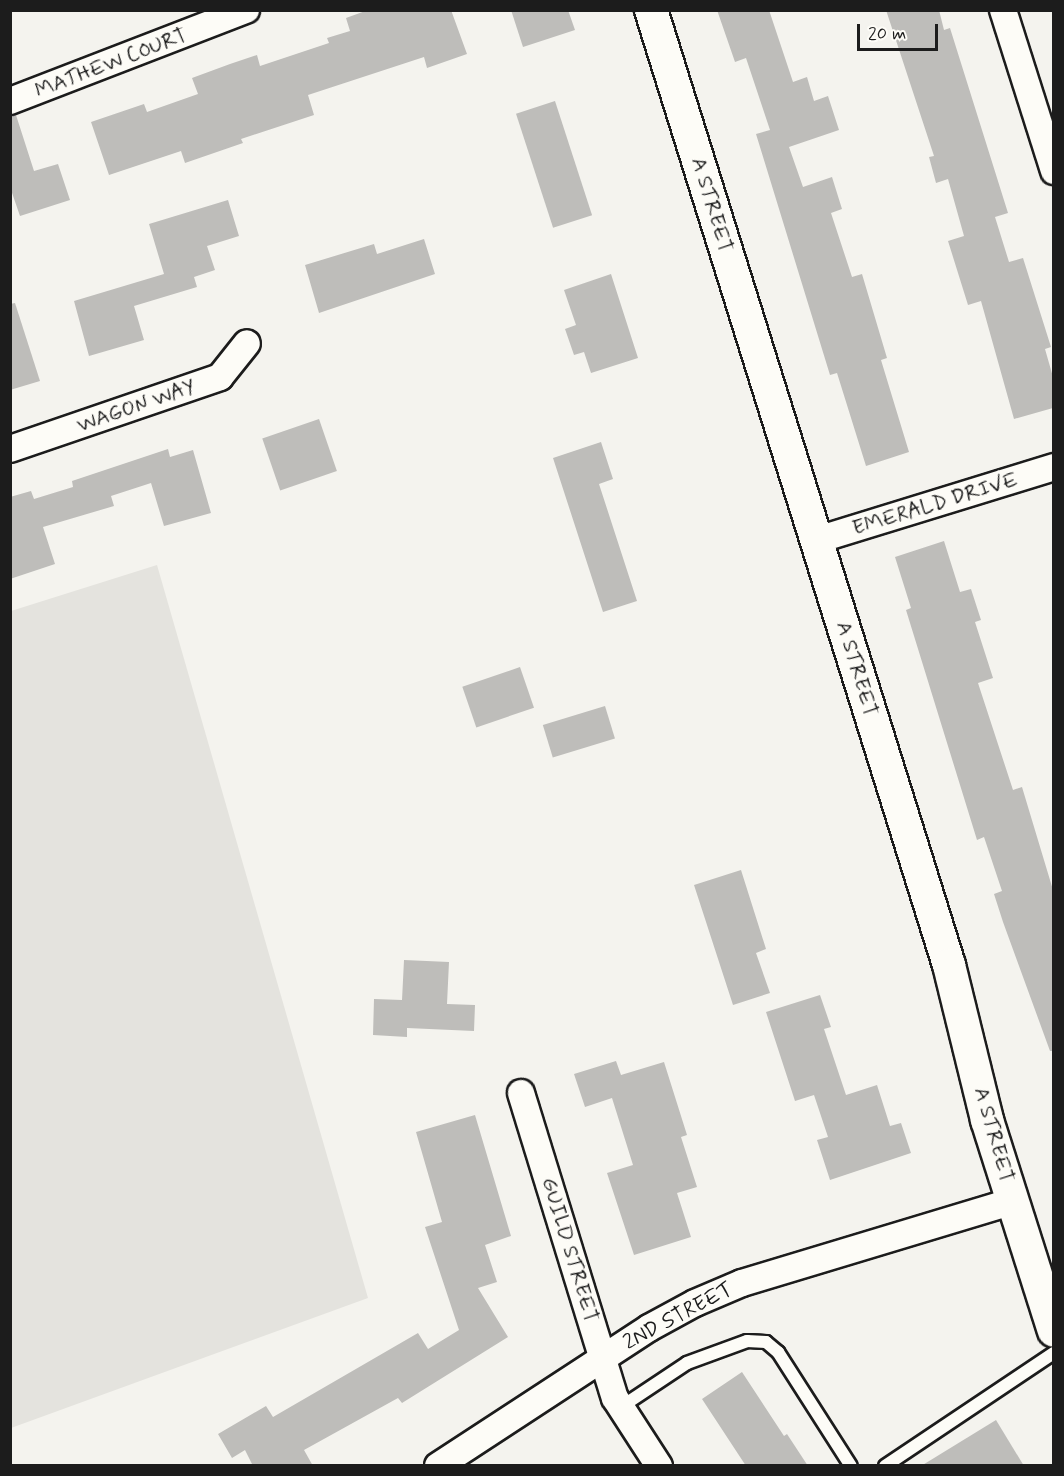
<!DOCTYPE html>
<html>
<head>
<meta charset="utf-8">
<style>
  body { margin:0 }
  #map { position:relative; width:1064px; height:1476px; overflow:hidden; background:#f4f3ee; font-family:Mynerve,sans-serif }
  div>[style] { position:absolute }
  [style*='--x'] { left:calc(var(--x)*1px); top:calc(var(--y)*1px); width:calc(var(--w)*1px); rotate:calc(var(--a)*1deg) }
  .built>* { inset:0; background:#e4e3de }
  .building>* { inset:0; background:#bebdba; transform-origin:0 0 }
  .roads { filter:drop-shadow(2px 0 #1c1c1c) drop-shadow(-2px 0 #1c1c1c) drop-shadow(0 2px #1c1c1c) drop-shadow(0 -2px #1c1c1c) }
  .service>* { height:12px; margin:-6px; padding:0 6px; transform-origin:6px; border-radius:6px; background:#fdfcf7 }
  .minor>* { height:26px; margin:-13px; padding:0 13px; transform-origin:13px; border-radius:13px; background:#fdfcf7 }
  .tertiary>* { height:32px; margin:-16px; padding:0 16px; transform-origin:16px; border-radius:16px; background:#fdfcf7 }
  span { translate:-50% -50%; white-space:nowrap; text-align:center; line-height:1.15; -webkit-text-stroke:4.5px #fdfcf7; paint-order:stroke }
  .street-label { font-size:21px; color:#1c1c1c }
  .frame { position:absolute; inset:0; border:12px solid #1c1c1c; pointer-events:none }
  .scale { position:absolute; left:857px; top:24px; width:81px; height:27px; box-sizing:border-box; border:3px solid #1c1c1c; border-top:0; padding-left:8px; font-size:18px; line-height:21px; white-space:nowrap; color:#1c1c1c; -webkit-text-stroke:4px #fdfcf7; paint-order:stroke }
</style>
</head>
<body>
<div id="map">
  <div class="built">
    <div style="clip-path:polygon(157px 565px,368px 1298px,11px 1428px,11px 611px)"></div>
  </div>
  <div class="building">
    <div style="clip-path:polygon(368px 10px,451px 10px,467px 54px,427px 68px,424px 57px,308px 95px,314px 115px,241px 139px,243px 143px,185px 163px,181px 151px,109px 175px,91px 122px,144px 104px,147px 112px,198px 94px,192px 78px,230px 64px,257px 55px,260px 66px,329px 43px,327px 38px,350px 31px,346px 18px)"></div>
    <div style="clip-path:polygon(511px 10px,568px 10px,575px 30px,523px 47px)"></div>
    <div style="clip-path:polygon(717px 10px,769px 10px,793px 82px,807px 77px,814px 101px,828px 96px,839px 130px,789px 147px,803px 187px,832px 177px,842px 209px,831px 213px,852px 277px,862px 274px,887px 358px,881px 360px,909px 452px,866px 466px,837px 373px,830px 375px,756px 134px,770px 130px,746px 58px,735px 62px)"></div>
    <div style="clip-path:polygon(886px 10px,939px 10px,944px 30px,950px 28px,1008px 213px,995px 217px,1009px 262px,1023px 258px,1051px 347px,1045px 349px,1053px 377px,1053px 408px,1014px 419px,981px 301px,968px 305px,948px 241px,964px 236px,948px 179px,936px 183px,929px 157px,934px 156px)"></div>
    <div style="left:555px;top:101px;width:120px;height:41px;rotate:72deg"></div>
    <div style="clip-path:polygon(16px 115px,34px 171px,58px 164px,70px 200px,20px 216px,10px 187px,10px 116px)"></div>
    <div style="clip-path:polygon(228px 200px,239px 236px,207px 246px,215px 270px,194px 277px,197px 287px,134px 306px,144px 340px,89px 356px,74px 301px,164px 274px,149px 224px)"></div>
    <div style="clip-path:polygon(424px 239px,435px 274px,319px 313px,305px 265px,374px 244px,377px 254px)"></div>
    <div style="clip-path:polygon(611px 274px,638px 358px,591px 373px,584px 352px,574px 355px,565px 329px,576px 325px,564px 290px)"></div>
    <div style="clip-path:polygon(15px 303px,40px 381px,10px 390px,10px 304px)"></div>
    <div style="left:319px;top:419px;width:55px;height:60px;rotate:71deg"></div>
    <div style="clip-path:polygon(601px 442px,613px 479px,599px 484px,637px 601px,603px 612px,553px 458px)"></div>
    <div style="clip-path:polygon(168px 449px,170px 457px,193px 450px,211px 513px,164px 526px,151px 483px,111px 496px,114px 506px,43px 527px,55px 564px,10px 579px,10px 497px,31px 491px,34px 499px,73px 487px,72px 481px)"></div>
    <div style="clip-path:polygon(944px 541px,960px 592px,971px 589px,981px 620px,975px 622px,993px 678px,978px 683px,1013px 790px,1022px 787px,1053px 890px,1053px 1051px,1050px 1051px,1003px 922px,994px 894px,1002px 891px,984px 837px,977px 840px,906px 610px,911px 608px,895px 557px)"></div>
    <div style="left:520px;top:667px;width:43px;height:61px;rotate:71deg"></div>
    <div style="left:605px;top:706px;width:34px;height:65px;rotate:73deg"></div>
    <div style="clip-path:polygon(741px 870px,766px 949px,756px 953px,770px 993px,733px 1005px,694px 885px)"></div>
    <div style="clip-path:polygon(404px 960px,449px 962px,447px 1004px,475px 1005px,474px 1031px,407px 1028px,407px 1037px,373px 1035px,374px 999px,402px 1000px)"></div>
    <div style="clip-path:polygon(820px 995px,831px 1027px,824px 1029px,846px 1095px,877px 1085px,890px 1126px,901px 1123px,911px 1153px,830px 1180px,817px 1140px,828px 1137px,814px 1095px,795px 1101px,766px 1012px)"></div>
    <div style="clip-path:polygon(616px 1061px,621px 1075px,664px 1062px,687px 1135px,681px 1137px,697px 1187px,677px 1193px,691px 1237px,634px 1255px,607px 1173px,633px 1165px,612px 1098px,585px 1107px,574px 1074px)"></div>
    <div style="clip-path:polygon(475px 1115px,511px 1236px,485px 1245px,497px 1282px,478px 1288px,508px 1337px,402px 1403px,398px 1398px,304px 1450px,313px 1466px,253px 1466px,245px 1450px,232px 1458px,218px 1434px,266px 1406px,273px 1417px,418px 1333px,428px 1349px,459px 1330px,425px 1227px,442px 1222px,416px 1132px)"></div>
    <div style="clip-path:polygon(742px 1372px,784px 1436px,787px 1434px,808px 1466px,746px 1466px,702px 1399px)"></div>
    <div style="clip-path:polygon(996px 1420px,1024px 1466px,921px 1466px)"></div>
  </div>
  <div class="roads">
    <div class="service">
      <div style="--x:621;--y:1407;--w:79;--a:-33.7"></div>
      <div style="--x:687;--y:1363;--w:64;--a:-20.1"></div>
      <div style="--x:747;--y:1341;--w:19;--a:3"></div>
      <div style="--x:766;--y:1342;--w:16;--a:40"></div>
      <div style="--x:778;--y:1352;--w:135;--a:57.4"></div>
      <div style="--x:885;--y:1466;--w:203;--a:-33.8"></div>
    </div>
    <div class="minor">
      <div style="--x:1003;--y:10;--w:169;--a:72.4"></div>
      <div style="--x:10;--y:101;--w:253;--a:-21.1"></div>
      <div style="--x:10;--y:449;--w:222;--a:-18.9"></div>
      <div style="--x:220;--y:377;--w:43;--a:-51.5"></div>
      <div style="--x:817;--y:540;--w:248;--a:-17.1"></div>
      <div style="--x:521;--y:1093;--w:319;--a:72.9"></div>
      <div style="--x:615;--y:1398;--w:81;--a:57.1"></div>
      <div style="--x:438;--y:1466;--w:252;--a:-33.2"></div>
      <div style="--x:649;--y:1328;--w:52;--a:-28.5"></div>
      <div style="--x:695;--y:1303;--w:51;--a:-23.1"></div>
      <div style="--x:742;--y:1283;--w:283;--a:-16.8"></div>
    </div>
    <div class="tertiary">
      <div style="--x:651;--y:10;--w:1000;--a:72.67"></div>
      <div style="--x:949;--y:965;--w:160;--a:76.2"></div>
      <div style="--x:987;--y:1120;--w:221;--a:72.4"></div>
    </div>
  </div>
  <div class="street-label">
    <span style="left:111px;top:63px;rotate:-21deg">MATHEW COURT</span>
    <span style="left:712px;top:205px;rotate:73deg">A STREET</span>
    <span style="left:136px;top:406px;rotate:-19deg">WAGON WAY</span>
    <span style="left:935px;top:504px;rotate:-17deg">EMERALD DRIVE</span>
    <span style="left:857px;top:669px;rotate:73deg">A STREET</span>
    <span style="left:994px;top:1135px;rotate:74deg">A STREET</span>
    <span style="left:570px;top:1250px;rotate:73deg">GUILD STREET</span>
    <span style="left:678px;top:1316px;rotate:-28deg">2ND STREET</span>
  </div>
  <div class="frame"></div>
  <div class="scale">20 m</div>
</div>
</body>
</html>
